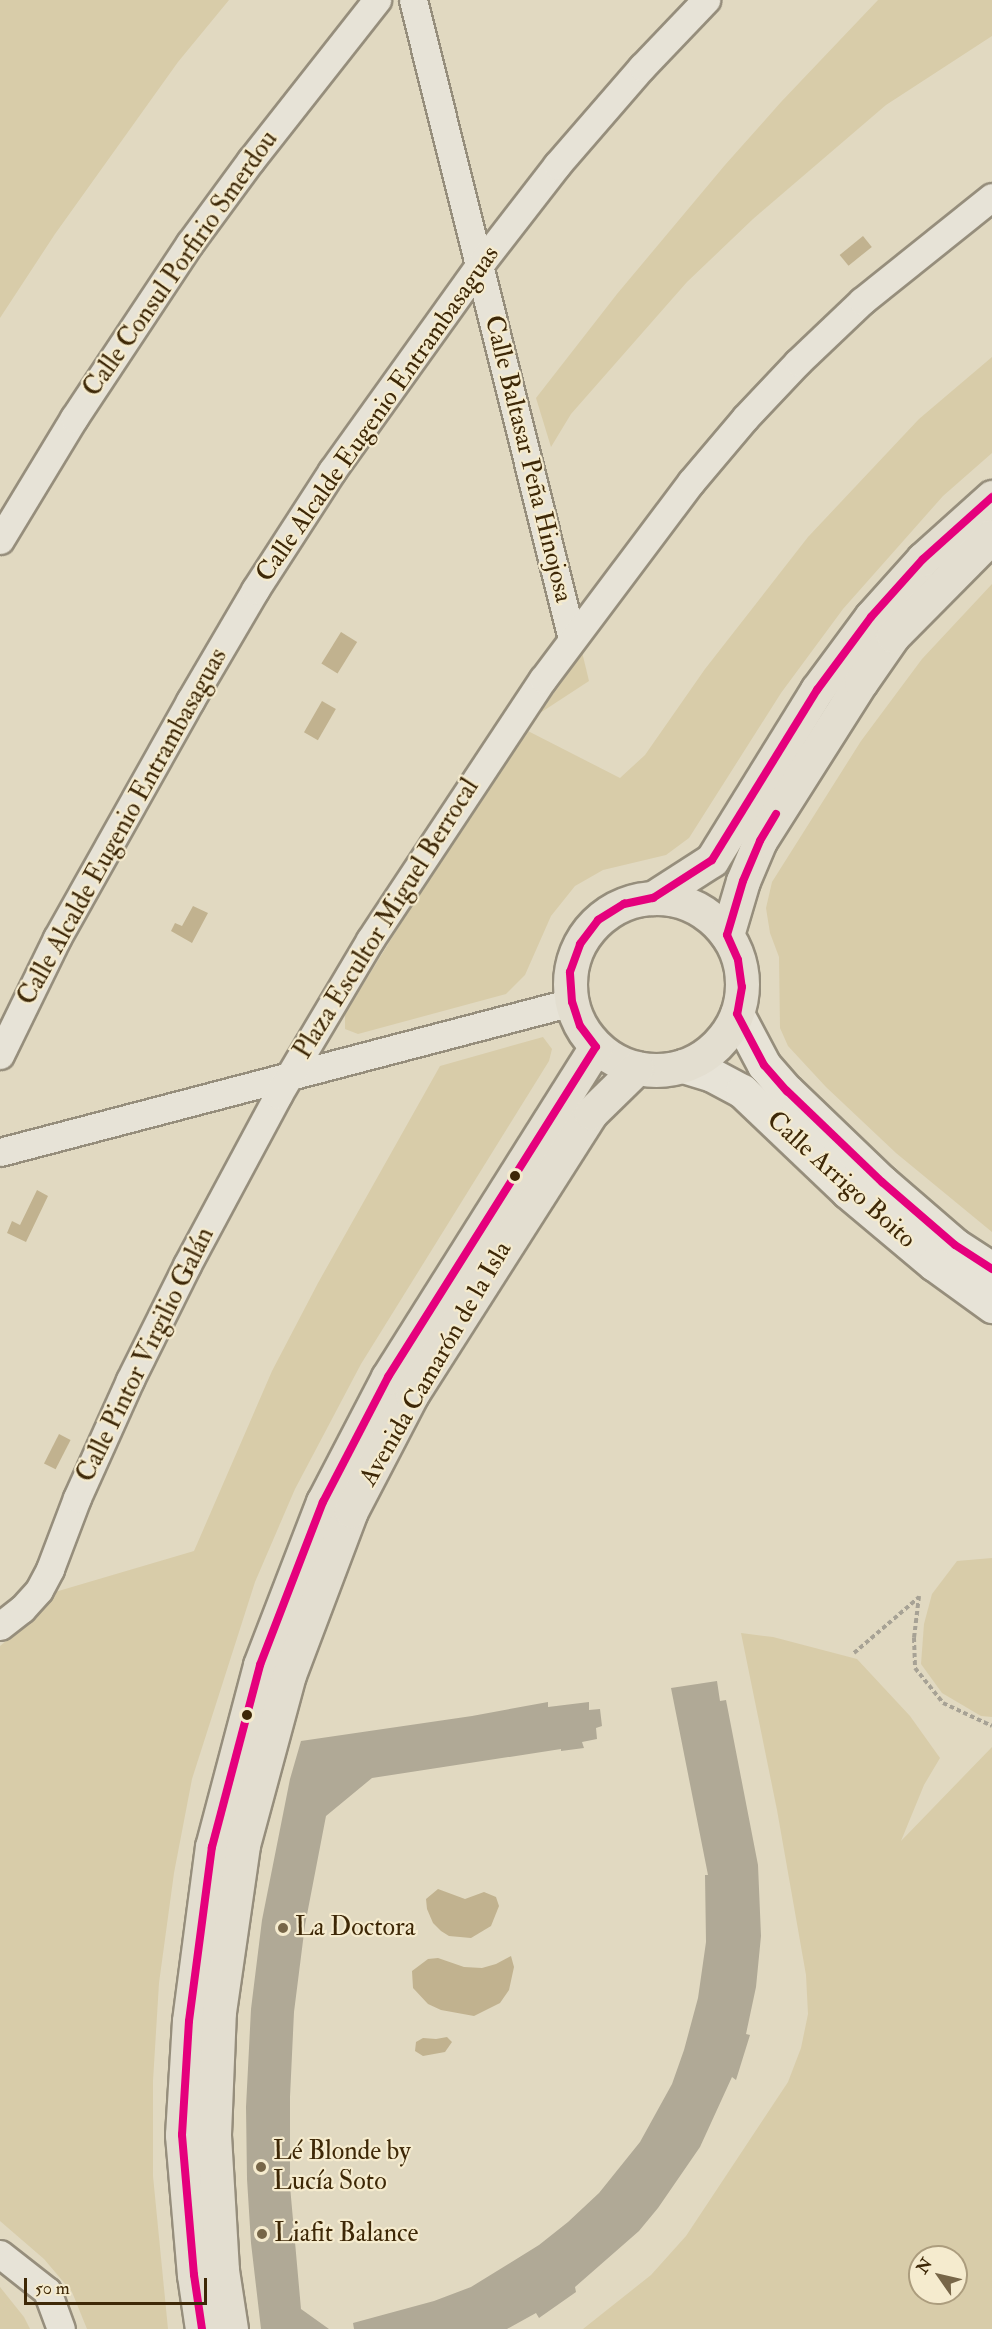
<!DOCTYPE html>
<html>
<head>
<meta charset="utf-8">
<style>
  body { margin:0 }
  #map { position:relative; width:992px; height:2329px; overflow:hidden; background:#e1d9c1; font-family:"IM FELL Double Pica",serif }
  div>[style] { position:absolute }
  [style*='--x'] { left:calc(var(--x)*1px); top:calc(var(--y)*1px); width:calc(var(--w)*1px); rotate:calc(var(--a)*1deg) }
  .green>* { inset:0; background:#d8cca9 }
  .water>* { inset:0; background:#c1b28f; transform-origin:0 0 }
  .building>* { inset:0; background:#b0a996 }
  .path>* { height:4px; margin-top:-2px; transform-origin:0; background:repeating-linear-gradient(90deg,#a7a295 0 4.5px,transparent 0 7.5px) }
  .roads { filter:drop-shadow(2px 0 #968e7c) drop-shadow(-2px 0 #968e7c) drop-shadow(0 2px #968e7c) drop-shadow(0 -2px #968e7c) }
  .minor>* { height:27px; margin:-13.5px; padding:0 13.5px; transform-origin:13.5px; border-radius:13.5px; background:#e7e3d7 }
  .secondary>* { height:33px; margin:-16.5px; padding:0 16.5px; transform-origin:16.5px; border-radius:16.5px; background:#e7e3d7 }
  .primary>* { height:33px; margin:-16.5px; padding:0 16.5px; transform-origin:16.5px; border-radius:16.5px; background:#e3ded0 }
  .primary>.ring { margin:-16.5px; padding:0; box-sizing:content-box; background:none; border:33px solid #e3ded0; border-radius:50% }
  .bus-1>* { height:8px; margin:-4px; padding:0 4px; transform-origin:4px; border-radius:4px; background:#e5007d }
  .dots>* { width:16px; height:16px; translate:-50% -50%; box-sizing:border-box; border:3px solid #f5ebce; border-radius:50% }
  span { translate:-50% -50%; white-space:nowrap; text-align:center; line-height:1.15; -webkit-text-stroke:4.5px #f5ebce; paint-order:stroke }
  .street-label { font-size:26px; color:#3e2807 }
  .poi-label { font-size:26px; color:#3e2807 }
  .left { translate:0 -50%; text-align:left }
  .north { position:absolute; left:908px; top:2245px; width:60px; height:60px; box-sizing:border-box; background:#f5ebce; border:2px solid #ac9d7e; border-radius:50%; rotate:304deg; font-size:16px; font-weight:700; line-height:24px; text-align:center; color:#3e2807 }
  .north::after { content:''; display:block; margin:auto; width:21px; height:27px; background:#776648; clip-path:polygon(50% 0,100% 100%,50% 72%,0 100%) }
  .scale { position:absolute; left:24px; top:2278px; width:183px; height:27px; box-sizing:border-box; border:3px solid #3e2807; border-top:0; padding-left:8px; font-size:18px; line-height:21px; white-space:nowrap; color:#3e2807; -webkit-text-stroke:4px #f5ebce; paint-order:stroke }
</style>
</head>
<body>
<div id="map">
  <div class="green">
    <div style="clip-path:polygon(0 0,229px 0,178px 62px,55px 234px,0 318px)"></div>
    <div style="clip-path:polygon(878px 0,992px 0,992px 36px,886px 105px,753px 219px,687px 282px,571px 414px,551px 447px,536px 398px,617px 294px,725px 165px,781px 102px)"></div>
    <div style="clip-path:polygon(992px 357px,992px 453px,943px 496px,843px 609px,781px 693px,689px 838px,666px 855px,603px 870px,575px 886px,551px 916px,525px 975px,506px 994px,358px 1034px,345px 1029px,345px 1014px,432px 873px,526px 730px,620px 778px,645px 755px,705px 669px,808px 537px,919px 419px)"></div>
    <div style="clip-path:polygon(992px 584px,992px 1232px,896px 1153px,826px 1087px,788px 1046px,780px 1028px,779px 957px,770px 933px,766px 908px,772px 882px,861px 741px,922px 659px)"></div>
    <div style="clip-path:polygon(582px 652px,589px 681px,540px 713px)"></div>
    <div style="clip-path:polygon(543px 1037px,552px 1049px,549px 1061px,361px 1364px,295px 1489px,255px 1582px,192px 1779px,174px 1873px,159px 1983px,153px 2081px,153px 2176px,168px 2329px,87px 2329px,72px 2292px,44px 2259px,0 2221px,0 1646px,34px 1618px,55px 1592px,194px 1551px,272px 1371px,318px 1283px,440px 1066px)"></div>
    <div style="clip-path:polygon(992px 1558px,992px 1717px,981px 1716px,942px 1693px,921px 1664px,924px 1624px,932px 1594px,957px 1561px)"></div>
    <div style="clip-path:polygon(evenodd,741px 1633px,773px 1637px,857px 1659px,910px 1716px,940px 1758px,924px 1785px,901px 1841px,992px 1747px,992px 2329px,583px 2329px,651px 2275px,686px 2236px,788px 2082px,801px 2048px,808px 2014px,806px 1975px,777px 1810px,741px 1633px,920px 2257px,956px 2257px,956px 2293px,920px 2293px,920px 2257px)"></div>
    <div style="clip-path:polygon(0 2287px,24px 2317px,30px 2329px,0 2329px)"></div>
  </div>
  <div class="water">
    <div style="left:863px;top:236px;width:14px;height:30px;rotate:51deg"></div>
    <div style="left:341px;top:632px;width:19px;height:37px;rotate:32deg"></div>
    <div style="left:322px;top:701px;width:16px;height:36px;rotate:30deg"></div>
    <div style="clip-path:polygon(193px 906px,208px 913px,192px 943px,171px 931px,175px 923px,182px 926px)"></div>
    <div style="clip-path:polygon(37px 1190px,48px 1196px,26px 1242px,7px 1233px,12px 1221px,20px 1225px)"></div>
    <div style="left:59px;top:1434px;width:13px;height:33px;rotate:27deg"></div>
    <div style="clip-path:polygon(438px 1889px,465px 1899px,484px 1892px,496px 1897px,499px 1906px,491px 1926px,471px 1938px,449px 1936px,441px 1931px,433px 1923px,427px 1909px,426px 1899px)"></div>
    <div style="clip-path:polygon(511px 1956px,514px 1967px,509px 1990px,500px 2003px,474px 2016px,441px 2010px,428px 2004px,413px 1988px,412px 1971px,428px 1959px,438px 1958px,464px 1967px,482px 1968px,496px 1964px)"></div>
    <div style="clip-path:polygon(447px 2037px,452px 2042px,445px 2052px,423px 2056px,415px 2051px,416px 2042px,423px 2038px,436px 2039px)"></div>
  </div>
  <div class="building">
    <div style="clip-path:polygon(717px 1681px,720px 1701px,726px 1700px,758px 1865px,761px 1936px,756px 1987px,746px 2034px,750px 2035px,736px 2080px,732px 2077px,700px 2147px,658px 2208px,639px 2231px,575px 2287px,576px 2292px,539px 2318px,536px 2313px,507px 2329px,354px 2329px,353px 2323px,434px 2301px,471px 2287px,539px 2245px,568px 2222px,599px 2193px,640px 2142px,672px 2084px,684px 2050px,698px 1998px,706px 1942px,705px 1875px,708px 1875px,671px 1688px)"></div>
    <div style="clip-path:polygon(548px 1702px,548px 1707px,589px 1702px,589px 1710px,600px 1709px,602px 1726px,596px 1728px,597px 1739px,582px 1742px,584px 1748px,561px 1751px,561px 1749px,372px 1778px,326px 1816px,305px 1925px,294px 2012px,290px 2097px,290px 2186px,301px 2309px,329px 2329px,261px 2329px,251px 2243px,247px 2179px,246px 2107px,251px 2009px,262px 1920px,290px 1779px,301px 1741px,472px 1716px)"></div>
  </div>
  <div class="path">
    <div style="--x:919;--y:1596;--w:42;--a:96.8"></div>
    <div style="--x:914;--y:1638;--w:30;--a:88"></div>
    <div style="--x:915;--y:1668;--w:45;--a:51.3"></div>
    <div style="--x:943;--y:1703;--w:54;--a:25.1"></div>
    <div style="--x:854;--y:1653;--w:86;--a:-40.7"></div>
  </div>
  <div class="roads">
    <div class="minor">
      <div style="--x:413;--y:0;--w:658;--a:76.03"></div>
      <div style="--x:0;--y:540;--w:143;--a:-58.8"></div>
      <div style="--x:74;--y:418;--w:210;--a:-56.5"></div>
      <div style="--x:190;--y:243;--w:103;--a:-53.7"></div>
      <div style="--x:251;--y:160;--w:204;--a:-51.8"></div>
      <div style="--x:0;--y:1055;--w:130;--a:-64"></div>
      <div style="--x:57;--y:938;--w:272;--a:-60.7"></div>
      <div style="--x:190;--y:701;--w:129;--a:-59.6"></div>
      <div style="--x:255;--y:590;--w:142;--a:-57.1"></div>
      <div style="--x:332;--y:471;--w:256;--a:-54.4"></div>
      <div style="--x:481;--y:263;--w:124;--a:-52.2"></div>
      <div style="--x:557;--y:165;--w:130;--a:-49.1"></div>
      <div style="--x:642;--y:67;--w:93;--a:-46.3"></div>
      <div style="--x:0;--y:1152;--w:591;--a:-14.69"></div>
      <div style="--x:0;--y:1626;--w:28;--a:-38"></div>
      <div style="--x:22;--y:1609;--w:25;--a:-48"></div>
      <div style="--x:39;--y:1590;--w:24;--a:-62"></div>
      <div style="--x:50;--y:1569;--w:76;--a:-69.2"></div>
      <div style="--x:77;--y:1498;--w:129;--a:-65.8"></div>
      <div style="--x:130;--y:1380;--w:128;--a:-63.6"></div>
      <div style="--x:187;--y:1265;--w:193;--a:-61.8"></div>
      <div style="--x:278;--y:1095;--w:180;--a:-59.3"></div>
      <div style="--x:370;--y:940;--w:313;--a:-56.5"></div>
      <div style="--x:543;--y:679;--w:246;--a:-53.1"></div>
      <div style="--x:691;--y:482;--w:84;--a:-49.8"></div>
      <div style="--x:745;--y:418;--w:77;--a:-46.6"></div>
      <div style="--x:798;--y:362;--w:88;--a:-43.6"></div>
      <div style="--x:862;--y:301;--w:166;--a:-38.7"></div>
      <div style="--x:0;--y:2254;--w:60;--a:38.2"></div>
      <div style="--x:47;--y:2291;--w:40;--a:69.8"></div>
    </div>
    <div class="secondary">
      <div style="--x:737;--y:1014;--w:58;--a:62.1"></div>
      <div style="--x:764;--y:1065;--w:35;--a:49"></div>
      <div style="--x:787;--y:1091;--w:132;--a:43.8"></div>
      <div style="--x:882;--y:1182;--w:96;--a:40.8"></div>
      <div style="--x:955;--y:1245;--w:44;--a:33"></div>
      <div style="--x:683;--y:1066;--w:30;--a:17"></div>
      <div style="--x:712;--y:1075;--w:34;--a:28"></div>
      <div style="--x:742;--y:1091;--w:145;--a:43.6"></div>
      <div style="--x:847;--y:1191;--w:114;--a:40"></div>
      <div style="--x:934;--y:1264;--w:72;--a:35.9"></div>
    </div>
    <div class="primary">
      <div style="--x:653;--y:898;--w:70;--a:-32.8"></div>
      <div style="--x:712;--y:860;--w:200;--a:-58.3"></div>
      <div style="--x:817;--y:690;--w:91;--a:-53.5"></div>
      <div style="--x:871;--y:617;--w:78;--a:-48.1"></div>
      <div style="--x:923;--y:559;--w:93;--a:-41.9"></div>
      <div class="ring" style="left:570px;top:898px;width:139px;height:139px"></div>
      <div style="--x:727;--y:935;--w:56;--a:-73.5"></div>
      <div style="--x:743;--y:881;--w:43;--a:-67"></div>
      <div style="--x:760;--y:841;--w:188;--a:-57.6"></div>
      <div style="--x:861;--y:682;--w:56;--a:-55.2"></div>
      <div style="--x:893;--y:636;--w:141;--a:-45.3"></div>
      <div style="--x:202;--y:2329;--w:55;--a:-98.4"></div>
      <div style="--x:194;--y:2275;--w:141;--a:-94.9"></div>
      <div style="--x:182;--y:2135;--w:114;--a:-86.5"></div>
      <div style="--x:189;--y:2021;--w:176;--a:-82.5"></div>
      <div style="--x:212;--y:1847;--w:188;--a:-75.2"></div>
      <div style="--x:260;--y:1665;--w:175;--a:-68.9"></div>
      <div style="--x:323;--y:1502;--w:141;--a:-62.5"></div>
      <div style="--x:388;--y:1377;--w:390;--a:-57.8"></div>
      <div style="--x:231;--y:2329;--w:60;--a:-98.7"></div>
      <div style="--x:222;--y:2270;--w:136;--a:-93.4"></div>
      <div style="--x:214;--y:2134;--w:122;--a:-87.7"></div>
      <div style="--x:219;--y:2012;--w:169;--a:-81.8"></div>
      <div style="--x:243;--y:1845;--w:176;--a:-74.9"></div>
      <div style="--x:289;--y:1675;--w:175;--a:-69.3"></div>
      <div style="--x:351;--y:1511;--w:132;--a:-62.5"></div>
      <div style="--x:412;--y:1394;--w:333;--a:-57.5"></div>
      <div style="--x:591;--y:1113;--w:64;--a:-44.4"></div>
    </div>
  </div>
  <div class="bus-1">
    <div style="--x:776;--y:814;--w:31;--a:121"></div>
    <div style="--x:760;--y:841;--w:43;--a:113"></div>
    <div style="--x:743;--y:881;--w:56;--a:106.5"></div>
    <div style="--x:727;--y:935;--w:27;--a:66"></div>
    <div style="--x:738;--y:960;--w:27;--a:82"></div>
    <div style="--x:742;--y:987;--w:27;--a:100"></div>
    <div style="--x:737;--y:1014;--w:58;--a:62.1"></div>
    <div style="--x:764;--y:1065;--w:35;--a:49"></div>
    <div style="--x:787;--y:1091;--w:132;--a:43.8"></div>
    <div style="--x:882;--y:1182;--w:96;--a:40.8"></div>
    <div style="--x:955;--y:1245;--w:44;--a:33"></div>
    <div style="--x:202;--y:2329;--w:55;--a:-98.4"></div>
    <div style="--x:194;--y:2275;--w:141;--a:-94.9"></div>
    <div style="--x:182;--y:2135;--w:114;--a:-86.5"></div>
    <div style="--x:189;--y:2021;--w:176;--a:-82.5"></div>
    <div style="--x:212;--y:1847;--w:188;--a:-75.2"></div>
    <div style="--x:260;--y:1665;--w:175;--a:-68.9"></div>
    <div style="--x:323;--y:1502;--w:141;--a:-62.5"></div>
    <div style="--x:388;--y:1377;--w:390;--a:-57.8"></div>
    <div style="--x:596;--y:1047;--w:26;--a:-127"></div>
    <div style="--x:580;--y:1026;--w:25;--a:-108"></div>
    <div style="--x:572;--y:1002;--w:30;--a:-94"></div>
    <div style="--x:570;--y:972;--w:30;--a:-70"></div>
    <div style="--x:580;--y:944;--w:30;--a:-53"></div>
    <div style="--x:598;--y:920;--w:31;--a:-32"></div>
    <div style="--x:624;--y:904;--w:30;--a:-12"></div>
    <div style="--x:653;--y:898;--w:70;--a:-32.8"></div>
    <div style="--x:712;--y:860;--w:200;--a:-58.3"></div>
    <div style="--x:817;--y:690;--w:91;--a:-53.5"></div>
    <div style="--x:871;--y:617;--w:78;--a:-48.1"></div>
    <div style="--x:923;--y:559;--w:93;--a:-41.9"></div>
  </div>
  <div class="dots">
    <div style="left:515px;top:1176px;background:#3e2807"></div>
    <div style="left:247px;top:1715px;background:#3e2807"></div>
    <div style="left:283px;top:1928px;background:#776648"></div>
    <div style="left:261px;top:2167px;background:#776648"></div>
    <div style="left:262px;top:2234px;background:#776648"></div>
  </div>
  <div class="street-label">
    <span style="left:181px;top:264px;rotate:-55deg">Calle Consul Porfirio Smerdou</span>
    <span style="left:378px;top:414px;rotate:-55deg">Calle Alcalde Eugenio Entrambasaguas</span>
    <span style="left:528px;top:459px;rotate:76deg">Calle Baltasar Peña Hinojosa</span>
    <span style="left:123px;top:827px;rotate:-61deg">Calle Alcalde Eugenio Entrambasaguas</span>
    <span style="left:387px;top:919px;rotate:-58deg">Plaza Escultor Miguel Berrocal</span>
    <span style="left:841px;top:1180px;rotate:42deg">Calle Arrigo Boito</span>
    <span style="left:146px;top:1355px;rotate:-64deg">Calle Pintor Virgilio Galán</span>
    <span style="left:436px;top:1364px;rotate:-60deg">Avenida Camarón de la Isla</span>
  </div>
  <div class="poi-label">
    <span class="left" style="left:295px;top:1928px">La Doctora</span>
    <span class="left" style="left:273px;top:2167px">Lé Blonde by<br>Lucía Soto</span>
    <span class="left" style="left:274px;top:2234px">Liafit Balance</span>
  </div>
  <div class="north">N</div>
  <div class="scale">50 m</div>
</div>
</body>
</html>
